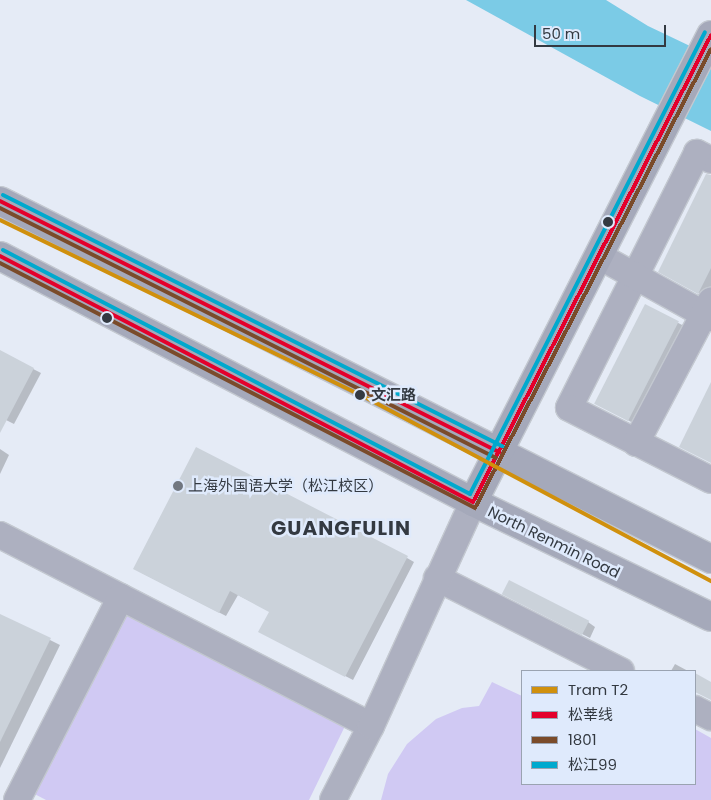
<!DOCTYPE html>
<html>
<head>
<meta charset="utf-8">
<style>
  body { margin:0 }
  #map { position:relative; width:711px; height:800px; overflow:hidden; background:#e5ebf6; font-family:Poppins,"Noto Sans SC",sans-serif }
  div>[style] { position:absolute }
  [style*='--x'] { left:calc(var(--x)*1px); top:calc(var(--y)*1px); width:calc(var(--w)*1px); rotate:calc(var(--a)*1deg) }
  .green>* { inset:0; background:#d0c9f3 }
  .water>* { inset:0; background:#7bcbe6 }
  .shadow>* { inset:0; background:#0003 }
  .building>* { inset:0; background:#cbd2da; transform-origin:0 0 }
  .roads { filter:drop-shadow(1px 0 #c3c8d0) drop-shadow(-1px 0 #c3c8d0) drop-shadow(0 1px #c3c8d0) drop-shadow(0 -1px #c3c8d0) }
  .minor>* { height:26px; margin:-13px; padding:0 13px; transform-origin:13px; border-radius:13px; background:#adb0c0 }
  .major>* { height:28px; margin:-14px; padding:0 14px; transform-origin:14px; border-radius:14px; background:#a5a9ba }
  .bus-1>* { height:4px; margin:-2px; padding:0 2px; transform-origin:2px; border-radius:2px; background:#e4002b }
  .bus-2>* { height:4px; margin:-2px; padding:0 2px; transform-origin:2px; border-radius:2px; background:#7a4b2a }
  .bus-3>* { height:4px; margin:-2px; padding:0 2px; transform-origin:2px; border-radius:2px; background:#00a9ce }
  .tram-1>* { height:4px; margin:-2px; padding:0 2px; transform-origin:2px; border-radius:2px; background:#d0900d }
  .dots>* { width:14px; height:14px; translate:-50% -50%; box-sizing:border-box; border:2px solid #dfeafc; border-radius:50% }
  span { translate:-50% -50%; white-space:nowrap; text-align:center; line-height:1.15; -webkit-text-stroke:5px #dfeafc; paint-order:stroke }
  .stop-label { font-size:15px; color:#333941; font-weight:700 }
  .left { translate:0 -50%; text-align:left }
  .poi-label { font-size:15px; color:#333941 }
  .street-label { font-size:15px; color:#333941 }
  .district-label { font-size:20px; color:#333941; font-weight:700; letter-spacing:1px }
  .legend { position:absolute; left:521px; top:670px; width:175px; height:115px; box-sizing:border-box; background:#dfeafc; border:1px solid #9aa3b1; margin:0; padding:6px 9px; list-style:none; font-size:15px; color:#333941 }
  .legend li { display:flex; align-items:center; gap:10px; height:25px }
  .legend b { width:25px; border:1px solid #9aa3b1 }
  .scale { position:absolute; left:534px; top:25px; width:132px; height:22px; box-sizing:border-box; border:2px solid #333941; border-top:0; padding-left:6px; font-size:15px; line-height:18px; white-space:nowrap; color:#333941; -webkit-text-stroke:4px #dfeafc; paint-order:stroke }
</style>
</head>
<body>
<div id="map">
  <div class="green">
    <div style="clip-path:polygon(120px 609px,346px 724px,309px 800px,46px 800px,27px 790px)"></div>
    <div style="clip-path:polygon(492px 682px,522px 696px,522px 784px,695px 784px,695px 729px,711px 738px,711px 800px,381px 800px,388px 774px,407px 744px,436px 719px,462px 708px,479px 706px)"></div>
  </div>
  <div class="water">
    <div style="clip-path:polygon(466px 0,606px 0,648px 26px,711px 56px,711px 131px,640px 96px)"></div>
  </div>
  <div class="shadow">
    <div style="clip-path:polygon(711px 183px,711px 300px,660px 271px)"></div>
    <div style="clip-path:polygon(645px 306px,688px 328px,639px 426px,606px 409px)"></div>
    <div style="clip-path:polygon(0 352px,41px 373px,14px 424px,0 417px)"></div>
    <div style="clip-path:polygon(0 449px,9px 455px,0 474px)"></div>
    <div style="clip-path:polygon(407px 558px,414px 562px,353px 680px,268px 636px,271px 612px,238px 595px,226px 616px,142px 573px)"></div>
    <div style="clip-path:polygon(511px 598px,588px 622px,595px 627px,590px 638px)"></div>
    <div style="clip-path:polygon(0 615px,60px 645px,0 768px)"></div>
    <div style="clip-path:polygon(675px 664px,688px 671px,671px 671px)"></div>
  </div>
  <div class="building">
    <div style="clip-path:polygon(706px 174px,711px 175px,711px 268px,698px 294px,658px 272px)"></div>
    <div style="left:645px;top:304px;width:38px;height:112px;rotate:27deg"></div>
    <div style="clip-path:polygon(0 350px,34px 368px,0 433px)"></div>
    <div style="clip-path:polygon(711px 382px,711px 463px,679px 447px)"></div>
    <div style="clip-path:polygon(196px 447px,408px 556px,345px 677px,258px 632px,269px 612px,230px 591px,219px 613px,133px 569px)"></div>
    <div style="left:509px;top:580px;width:90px;height:16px;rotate:27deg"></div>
    <div style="clip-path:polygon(0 614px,51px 638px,0 742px)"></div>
    <div style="clip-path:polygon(695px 673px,711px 682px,711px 700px,695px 692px)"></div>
  </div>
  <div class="roads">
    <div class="minor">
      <div style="--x:711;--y:160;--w:16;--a:-153"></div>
      <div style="--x:697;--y:153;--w:285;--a:116.7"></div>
      <div style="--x:569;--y:408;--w:159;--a:26.9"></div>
      <div style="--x:599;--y:256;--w:128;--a:29"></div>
      <div style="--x:636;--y:443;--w:161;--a:-62.2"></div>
      <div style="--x:0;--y:535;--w:417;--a:27.2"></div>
      <div style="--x:437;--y:578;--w:206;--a:26.8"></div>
      <div style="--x:695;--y:709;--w:18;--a:27"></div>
      <div style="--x:17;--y:800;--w:228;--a:-62.9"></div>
      <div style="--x:333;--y:800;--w:83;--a:-62.8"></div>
      <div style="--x:371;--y:726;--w:246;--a:-65.5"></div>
    </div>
    <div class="major">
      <div style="--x:0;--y:201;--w:796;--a:26.73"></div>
      <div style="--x:0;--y:256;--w:533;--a:27.48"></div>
      <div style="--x:473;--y:502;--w:264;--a:25.8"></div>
      <div style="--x:473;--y:502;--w:524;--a:-62.99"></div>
    </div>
  </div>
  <div class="bus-1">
    <div style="--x:0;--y:201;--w:559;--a:26.7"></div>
    <div style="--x:0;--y:256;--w:533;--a:27.48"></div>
    <div style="--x:473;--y:502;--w:524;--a:-62.99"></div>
  </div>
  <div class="bus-2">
    <div style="--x:0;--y:208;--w:555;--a:26.75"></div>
    <div style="--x:0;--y:263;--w:534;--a:27.28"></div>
    <div style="--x:475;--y:508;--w:516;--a:-62.79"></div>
  </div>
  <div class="bus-3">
    <div style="--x:3;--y:195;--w:559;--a:26.7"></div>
    <div style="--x:3;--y:250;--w:527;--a:27.59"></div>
    <div style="--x:470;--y:494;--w:518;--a:-63.04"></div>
  </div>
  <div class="tram-1">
    <div style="--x:0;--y:220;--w:399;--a:25.9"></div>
    <div style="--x:359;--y:394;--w:399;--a:28"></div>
  </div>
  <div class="dots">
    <div style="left:608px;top:222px;background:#333941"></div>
    <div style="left:107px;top:318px;background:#333941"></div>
    <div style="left:360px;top:395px;background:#333941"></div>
    <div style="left:178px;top:486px;background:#717780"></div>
  </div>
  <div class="stop-label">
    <span class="left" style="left:371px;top:395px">文汇路</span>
  </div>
  <div class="poi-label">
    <span class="left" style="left:188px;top:486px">上海外国语大学（松江校区）</span>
  </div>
  <div class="street-label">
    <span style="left:554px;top:542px;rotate:26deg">North Renmin Road</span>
  </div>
  <div class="district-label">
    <span style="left:341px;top:528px">GUANGFULIN</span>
  </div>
  <ul class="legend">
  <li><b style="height:6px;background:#d0900d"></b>Tram T2</li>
  <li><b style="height:6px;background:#e4002b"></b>松莘线</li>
  <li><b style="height:6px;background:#7a4b2a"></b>1801</li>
  <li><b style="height:6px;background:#00a9ce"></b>松江99</li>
  </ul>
  <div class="scale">50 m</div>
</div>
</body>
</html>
